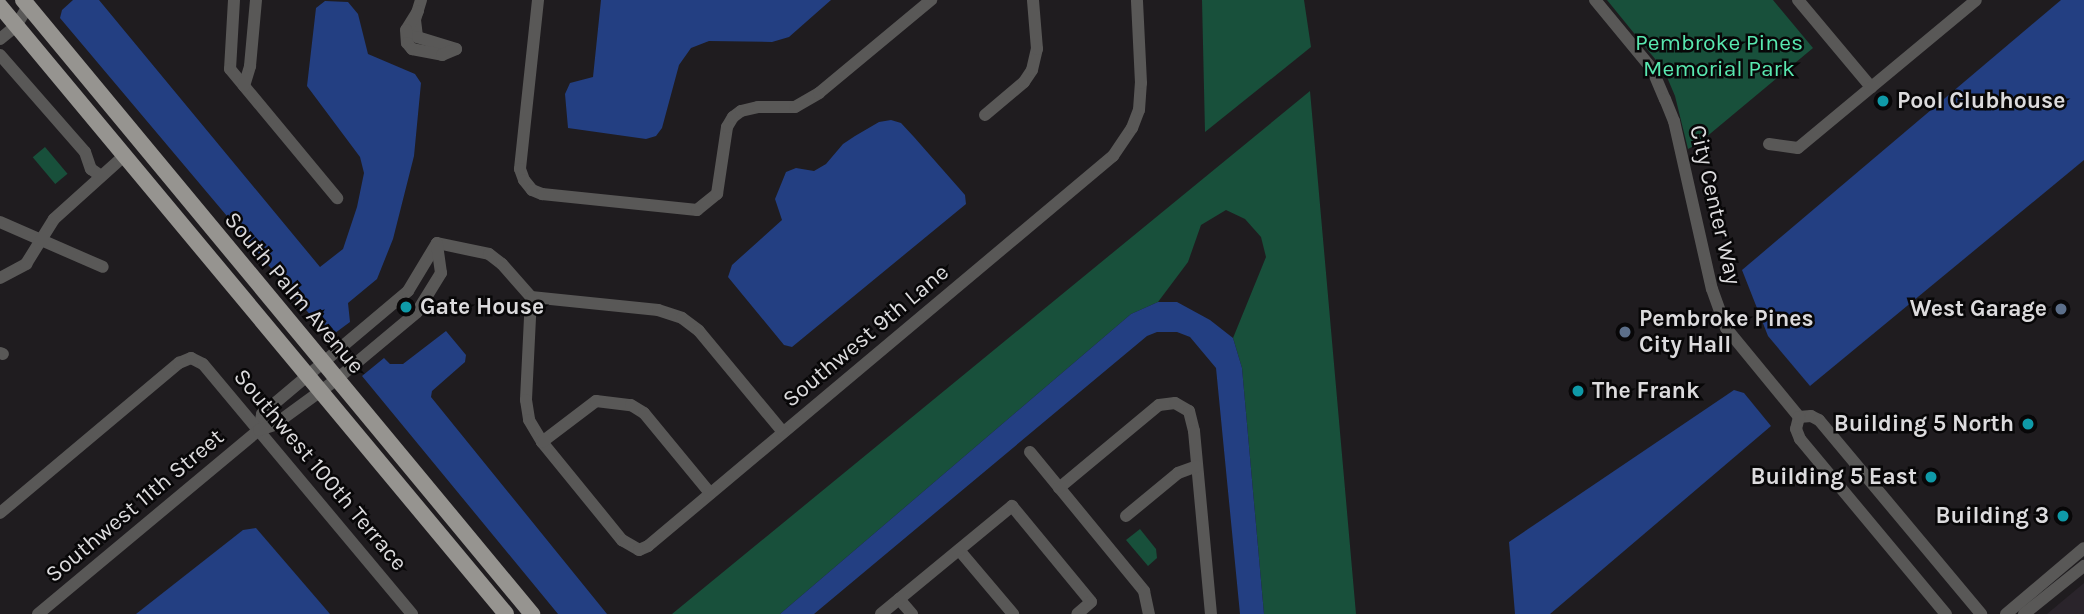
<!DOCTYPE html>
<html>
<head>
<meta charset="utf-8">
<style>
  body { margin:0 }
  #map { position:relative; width:2084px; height:614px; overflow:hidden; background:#1f1c1f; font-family:Karla,sans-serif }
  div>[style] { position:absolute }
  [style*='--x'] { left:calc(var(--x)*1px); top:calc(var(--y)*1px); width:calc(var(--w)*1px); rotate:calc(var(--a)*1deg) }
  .built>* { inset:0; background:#2a242b }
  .green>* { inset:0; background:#18503b; transform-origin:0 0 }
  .water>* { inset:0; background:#233f82 }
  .minor>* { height:12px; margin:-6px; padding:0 6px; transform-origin:6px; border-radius:6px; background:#595857 }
  .major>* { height:16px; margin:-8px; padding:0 8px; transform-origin:8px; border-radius:8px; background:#969490 }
  .dots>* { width:19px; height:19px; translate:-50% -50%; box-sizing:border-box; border:4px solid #080708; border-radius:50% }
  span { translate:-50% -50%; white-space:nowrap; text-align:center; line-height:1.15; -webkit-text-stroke:5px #080708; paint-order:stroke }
  .park-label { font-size:23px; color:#59e8b0 }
  .poi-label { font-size:23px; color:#dcdbdd; font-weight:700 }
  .left { translate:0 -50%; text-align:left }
  .right { translate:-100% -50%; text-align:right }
  .street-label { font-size:23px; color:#dcdbdd }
</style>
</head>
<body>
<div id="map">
  <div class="built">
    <div style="clip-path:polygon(2084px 583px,2084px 614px,2047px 614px)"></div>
  </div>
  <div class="green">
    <div style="clip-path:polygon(1202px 0,1304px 0,1311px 47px,1205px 132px)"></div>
    <div style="clip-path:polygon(1607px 0,1773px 0,1813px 48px,1699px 143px,1688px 149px,1675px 96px,1664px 70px)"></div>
    <div style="clip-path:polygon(1310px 91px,1356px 614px,1264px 614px,1242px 368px,1233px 338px,1266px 257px,1261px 237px,1245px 219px,1226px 210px,1201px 225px,1188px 262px,1158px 302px,1131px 314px,780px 614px,672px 614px)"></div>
    <div style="left:45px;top:147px;width:35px;height:16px;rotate:50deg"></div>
    <div style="clip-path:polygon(1140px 529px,1156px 549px,1157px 558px,1148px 566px,1126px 540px)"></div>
  </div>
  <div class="water">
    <div style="clip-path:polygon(73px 0,99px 0,320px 267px,343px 249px,357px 207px,364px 173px,360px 157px,307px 86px,316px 8px,325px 1px,348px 2px,358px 14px,368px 54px,415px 74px,421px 83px,414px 156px,393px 239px,377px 279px,348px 303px,350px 322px,331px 336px,323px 330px,60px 18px,62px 10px)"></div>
    <div style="clip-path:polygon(601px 0,831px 0,789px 37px,772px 42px,709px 41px,691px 48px,679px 65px,662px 128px,656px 136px,646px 139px,568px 128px,565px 94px,570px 83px,593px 77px)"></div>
    <div style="clip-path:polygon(2061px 0,2084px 0,2084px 160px,1810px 386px,1768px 336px,1742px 270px)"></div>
    <div style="clip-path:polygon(891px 120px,901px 123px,914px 137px,965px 195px,966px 204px,792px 347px,784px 345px,728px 277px,732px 265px,782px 220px,775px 199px,786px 172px,796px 168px,814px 171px,826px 164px,843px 144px,855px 136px,879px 122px)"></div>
    <div style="clip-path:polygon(1158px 302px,1177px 302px,1210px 320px,1233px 338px,1242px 368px,1264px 614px,1240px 614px,1216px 368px,1190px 337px,1177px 332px,1157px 332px,1147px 336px,814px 614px,780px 614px,1131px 314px)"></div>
    <div style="clip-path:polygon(446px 331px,466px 355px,465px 362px,432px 391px,431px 397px,607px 614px,558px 614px,362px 376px,384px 358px,390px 364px,403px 364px)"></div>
    <div style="clip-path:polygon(1734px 390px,1744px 393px,1771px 426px,1550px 614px,1515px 614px,1509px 542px)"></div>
    <div style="clip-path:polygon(256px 528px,330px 614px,136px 614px,243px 530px)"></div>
  </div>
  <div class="minor">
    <div style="--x:234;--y:0;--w:69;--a:93.3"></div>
    <div style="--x:230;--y:69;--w:168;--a:50.3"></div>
    <div style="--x:421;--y:0;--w:21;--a:107"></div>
    <div style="--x:415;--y:20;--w:17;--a:83"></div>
    <div style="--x:417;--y:37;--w:41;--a:17.1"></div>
    <div style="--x:538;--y:0;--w:170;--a:96.1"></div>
    <div style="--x:520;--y:169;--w:12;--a:70"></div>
    <div style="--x:524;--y:180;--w:13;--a:51"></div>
    <div style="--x:532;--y:190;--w:11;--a:22"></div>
    <div style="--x:542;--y:194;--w:156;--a:5.9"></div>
    <div style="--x:697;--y:210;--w:26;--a:-39"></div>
    <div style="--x:717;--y:194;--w:68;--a:-81.5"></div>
    <div style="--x:727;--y:127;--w:12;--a:-59"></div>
    <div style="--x:733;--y:117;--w:10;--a:-37"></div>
    <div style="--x:741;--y:111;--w:17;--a:-13"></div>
    <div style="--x:758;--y:107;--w:37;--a:0"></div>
    <div style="--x:795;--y:107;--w:28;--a:-30"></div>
    <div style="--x:819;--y:93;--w:146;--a:-39.7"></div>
    <div style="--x:1595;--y:0;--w:89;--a:50.4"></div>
    <div style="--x:1652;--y:69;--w:33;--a:67"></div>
    <div style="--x:1665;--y:99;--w:24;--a:68"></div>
    <div style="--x:1674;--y:121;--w:172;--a:77.3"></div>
    <div style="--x:1712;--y:289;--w:41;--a:70.3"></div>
    <div style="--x:1726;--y:328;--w:115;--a:50.6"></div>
    <div style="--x:1798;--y:0;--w:114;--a:50"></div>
    <div style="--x:418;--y:11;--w:22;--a:122"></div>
    <div style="--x:406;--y:30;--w:13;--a:86"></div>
    <div style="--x:407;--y:43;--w:8;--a:50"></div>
    <div style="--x:412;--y:49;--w:31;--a:11"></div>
    <div style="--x:442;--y:55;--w:15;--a:-23"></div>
    <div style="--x:0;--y:39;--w:21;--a:-39"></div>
    <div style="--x:16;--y:26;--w:23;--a:-59"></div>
    <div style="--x:0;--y:55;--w:129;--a:48.8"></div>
    <div style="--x:85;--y:152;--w:18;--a:71"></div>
    <div style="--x:91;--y:169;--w:12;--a:35"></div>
    <div style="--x:244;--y:86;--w:21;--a:-73"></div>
    <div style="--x:250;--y:66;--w:66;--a:-84.8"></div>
    <div style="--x:985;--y:115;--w:51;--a:-40.2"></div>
    <div style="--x:1024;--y:82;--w:14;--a:-56"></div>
    <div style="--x:1032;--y:70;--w:22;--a:-77"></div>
    <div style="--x:1037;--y:49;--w:49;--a:-94.7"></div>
    <div style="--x:1769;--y:144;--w:29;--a:8"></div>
    <div style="--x:1798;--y:148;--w:231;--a:-39.7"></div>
    <div style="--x:0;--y:222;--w:112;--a:23.6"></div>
    <div style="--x:437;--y:243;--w:53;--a:11.9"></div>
    <div style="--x:489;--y:254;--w:16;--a:38"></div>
    <div style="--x:502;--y:264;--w:44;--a:48.7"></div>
    <div style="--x:531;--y:297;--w:103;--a:92.8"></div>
    <div style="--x:526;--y:400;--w:20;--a:81"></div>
    <div style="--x:529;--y:420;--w:26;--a:59"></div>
    <div style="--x:542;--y:442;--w:127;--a:50.8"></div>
    <div style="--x:622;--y:540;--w:20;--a:30"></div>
    <div style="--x:639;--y:550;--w:10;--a:-24"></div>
    <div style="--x:648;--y:546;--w:607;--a:-39.99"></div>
    <div style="--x:1113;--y:156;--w:34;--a:-56"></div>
    <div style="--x:1132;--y:128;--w:19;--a:-69"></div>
    <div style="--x:1139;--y:110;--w:27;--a:-86"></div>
    <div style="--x:1141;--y:83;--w:83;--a:-92.8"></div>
    <div style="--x:0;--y:278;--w:30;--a:-28"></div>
    <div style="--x:26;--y:264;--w:53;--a:-58.1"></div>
    <div style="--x:54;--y:219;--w:96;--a:-42"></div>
    <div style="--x:531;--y:297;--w:128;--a:5.8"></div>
    <div style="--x:658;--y:310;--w:25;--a:18"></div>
    <div style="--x:682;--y:318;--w:21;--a:37"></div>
    <div style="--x:699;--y:331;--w:131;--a:50.3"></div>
    <div style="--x:0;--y:353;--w:3;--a:18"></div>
    <div style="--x:1799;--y:417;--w:12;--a:-5"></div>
    <div style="--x:1811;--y:416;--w:9;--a:27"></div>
    <div style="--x:1819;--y:420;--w:253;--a:50.1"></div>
    <div style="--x:1799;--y:417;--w:12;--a:104"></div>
    <div style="--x:1796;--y:429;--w:11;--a:68"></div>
    <div style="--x:1800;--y:439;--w:228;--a:50.2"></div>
    <div style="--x:259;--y:430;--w:16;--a:-79"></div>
    <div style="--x:262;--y:414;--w:191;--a:-40.1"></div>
    <div style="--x:408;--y:291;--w:56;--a:-58.9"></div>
    <div style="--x:542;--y:442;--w:68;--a:-37.2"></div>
    <div style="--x:596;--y:401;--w:35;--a:7"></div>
    <div style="--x:631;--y:405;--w:15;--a:32"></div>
    <div style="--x:644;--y:413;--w:104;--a:50.5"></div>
    <div style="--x:1030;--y:452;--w:180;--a:50.6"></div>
    <div style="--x:1144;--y:591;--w:24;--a:78"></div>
    <div style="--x:1059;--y:488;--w:130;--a:-39.7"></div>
    <div style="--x:1159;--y:405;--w:16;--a:-7"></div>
    <div style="--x:1175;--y:403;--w:16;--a:30"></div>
    <div style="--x:1189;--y:411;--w:21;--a:76"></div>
    <div style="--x:1194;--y:431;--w:184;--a:84.7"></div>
    <div style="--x:0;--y:513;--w:234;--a:-40"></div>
    <div style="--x:179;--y:363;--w:13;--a:-23"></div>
    <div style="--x:191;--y:358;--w:13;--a:27"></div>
    <div style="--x:203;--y:364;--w:326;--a:50.1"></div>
    <div style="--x:1126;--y:516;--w:67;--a:-39.6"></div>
    <div style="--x:1178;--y:473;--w:20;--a:-20"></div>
    <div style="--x:959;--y:550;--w:84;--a:49.8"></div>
    <div style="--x:899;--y:599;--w:20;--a:49"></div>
    <div style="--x:38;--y:614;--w:288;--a:-39.8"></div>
    <div style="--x:259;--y:430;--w:16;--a:-18"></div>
    <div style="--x:274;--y:425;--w:78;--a:-36.1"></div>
    <div style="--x:337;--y:379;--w:104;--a:-39.9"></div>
    <div style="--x:417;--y:312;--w:46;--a:-58.4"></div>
    <div style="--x:441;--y:273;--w:30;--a:-98"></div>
    <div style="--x:881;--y:614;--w:170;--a:-39.5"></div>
    <div style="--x:1012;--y:506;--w:124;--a:50.5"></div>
    <div style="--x:1091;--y:602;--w:18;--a:139"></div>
    <div style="--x:2006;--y:614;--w:102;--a:-40.2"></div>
    <div style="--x:2024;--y:614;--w:77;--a:-38.7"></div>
  </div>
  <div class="major">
    <div style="--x:23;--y:0;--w:798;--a:50.34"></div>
    <div style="--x:0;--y:6;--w:791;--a:50.23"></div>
  </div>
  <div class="dots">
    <div style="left:1883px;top:101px;background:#0f9aa8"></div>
    <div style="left:406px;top:307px;background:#0f9aa8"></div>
    <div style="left:2061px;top:309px;background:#5c6f8a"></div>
    <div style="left:1625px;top:332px;background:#5c6f8a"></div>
    <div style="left:1578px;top:391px;background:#0f9aa8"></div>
    <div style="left:2028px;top:424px;background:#0f9aa8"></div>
    <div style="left:1931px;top:477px;background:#0f9aa8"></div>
    <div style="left:2063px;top:516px;background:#0f9aa8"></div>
  </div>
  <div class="park-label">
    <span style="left:1719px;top:56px">Pembroke Pines<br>Memorial Park</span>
  </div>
  <div class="poi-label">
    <span class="left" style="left:1897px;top:101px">Pool Clubhouse</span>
    <span class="left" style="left:420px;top:307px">Gate House</span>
    <span class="right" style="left:2047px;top:309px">West Garage</span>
    <span class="left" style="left:1639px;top:332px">Pembroke Pines<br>City Hall</span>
    <span class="left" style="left:1592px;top:391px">The Frank</span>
    <span class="right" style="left:2014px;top:424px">Building 5 North</span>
    <span class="right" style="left:1917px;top:477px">Building 5 East</span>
    <span class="right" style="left:2049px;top:516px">Building 3</span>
  </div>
  <div class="street-label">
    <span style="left:1715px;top:205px;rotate:77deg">City Center Way</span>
    <span style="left:294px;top:293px;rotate:50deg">South Palm Avenue</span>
    <span style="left:866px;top:336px;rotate:-40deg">Southwest 9th Lane</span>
    <span style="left:320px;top:470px;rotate:50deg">Southwest 100th Terrace</span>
    <span style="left:135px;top:506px;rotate:-40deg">Southwest 11th Street</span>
  </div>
</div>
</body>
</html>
